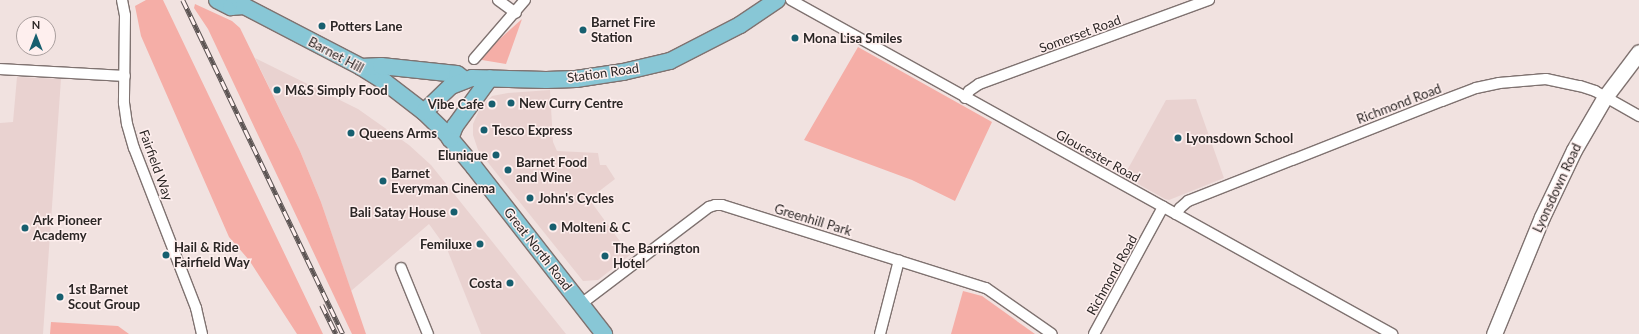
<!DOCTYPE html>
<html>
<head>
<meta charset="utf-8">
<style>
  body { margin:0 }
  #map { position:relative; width:1639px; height:334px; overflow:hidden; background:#f1e2e0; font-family:Lato,sans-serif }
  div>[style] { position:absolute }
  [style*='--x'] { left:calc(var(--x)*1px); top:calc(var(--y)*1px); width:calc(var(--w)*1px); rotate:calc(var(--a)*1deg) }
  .built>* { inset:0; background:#e9d2d0 }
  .green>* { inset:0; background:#f5aea7 }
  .roads { filter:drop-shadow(1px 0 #7f7270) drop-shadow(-1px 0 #7f7270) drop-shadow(0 1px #7f7270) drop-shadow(0 -1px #7f7270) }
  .street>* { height:10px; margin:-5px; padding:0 5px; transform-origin:5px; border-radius:5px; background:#fff }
  .secondary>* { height:15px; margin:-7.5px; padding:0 7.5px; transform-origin:7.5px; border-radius:7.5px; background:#fff }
  .primary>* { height:16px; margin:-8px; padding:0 8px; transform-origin:8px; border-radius:8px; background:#88c7d6 }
  .rail>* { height:4.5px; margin-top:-2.25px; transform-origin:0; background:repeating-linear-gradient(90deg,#feefee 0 9px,#5c5453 0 18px); box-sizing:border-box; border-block:1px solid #5c5453 }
  .dots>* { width:11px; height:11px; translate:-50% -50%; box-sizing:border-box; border:2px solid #feefee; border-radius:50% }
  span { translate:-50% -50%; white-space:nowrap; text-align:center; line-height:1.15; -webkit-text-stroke:3px #feefee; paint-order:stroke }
  .poi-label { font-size:13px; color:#2b2625; font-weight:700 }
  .left { translate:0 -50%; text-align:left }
  .right { translate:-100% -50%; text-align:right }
  .street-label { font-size:13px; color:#2b2625 }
  .north { position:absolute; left:16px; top:16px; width:40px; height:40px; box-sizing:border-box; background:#feefee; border:1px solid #aa9f9e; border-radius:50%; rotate:0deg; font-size:11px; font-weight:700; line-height:16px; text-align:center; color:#2b2625 }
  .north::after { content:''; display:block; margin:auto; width:14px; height:18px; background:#175f6f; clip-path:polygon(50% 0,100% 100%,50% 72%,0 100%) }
</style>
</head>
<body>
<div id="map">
  <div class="built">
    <div style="clip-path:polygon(255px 58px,358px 109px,409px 145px,431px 165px,566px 334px,481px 334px,447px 249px,429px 224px,351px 291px,321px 202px,300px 151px)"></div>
    <div style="clip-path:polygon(17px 77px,61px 79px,43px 334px,0 334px,0 123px,13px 122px)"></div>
    <div style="clip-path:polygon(550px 90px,553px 142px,557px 151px,598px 153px,600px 165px,606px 165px,615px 179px,589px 199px,630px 255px,598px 280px,583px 281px,478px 150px,473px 135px,473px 124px,480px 108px,492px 96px,508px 93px)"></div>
    <div style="clip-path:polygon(1196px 99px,1224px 178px,1169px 200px,1165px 199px,1124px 176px,1166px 100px)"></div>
  </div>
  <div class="green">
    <div style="clip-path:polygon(146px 0,163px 0,323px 334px,297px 334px,249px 260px,229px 237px,141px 36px,135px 6px)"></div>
    <div style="clip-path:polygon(195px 4px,232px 21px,240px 28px,300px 151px,321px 202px,366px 334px,352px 334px,208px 29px,194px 8px)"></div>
    <div style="clip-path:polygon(522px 19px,506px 64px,482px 60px,481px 59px,483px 54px)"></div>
    <div style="clip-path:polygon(858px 47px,992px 122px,955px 201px,912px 180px,804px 140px)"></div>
    <div style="clip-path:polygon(963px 291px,982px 296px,1035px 334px,951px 334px)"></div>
    <div style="clip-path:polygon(51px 322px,118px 326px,129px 334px,50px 334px)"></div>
  </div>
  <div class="roads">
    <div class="street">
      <div style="--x:122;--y:0;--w:15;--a:79"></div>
      <div style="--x:125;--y:15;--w:88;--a:90.7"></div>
      <div style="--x:124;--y:103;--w:21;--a:82"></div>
      <div style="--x:127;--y:124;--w:25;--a:74"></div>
      <div style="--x:134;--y:148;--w:172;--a:68.8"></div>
      <div style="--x:196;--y:308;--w:27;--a:77"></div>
      <div style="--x:498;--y:0;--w:22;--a:36"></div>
      <div style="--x:791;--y:0;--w:688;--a:29.06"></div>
      <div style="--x:474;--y:59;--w:78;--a:-49.2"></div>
      <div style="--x:0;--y:69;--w:125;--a:3.2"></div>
      <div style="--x:965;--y:98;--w:8;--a:-60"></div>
      <div style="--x:969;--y:91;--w:12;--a:-35"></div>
      <div style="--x:979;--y:84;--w:245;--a:-20.1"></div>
      <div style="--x:1176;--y:214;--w:7;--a:-56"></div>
      <div style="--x:1180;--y:208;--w:11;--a:-41"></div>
      <div style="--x:1188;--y:201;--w:273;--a:-21.5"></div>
      <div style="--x:1442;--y:101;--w:36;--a:-21"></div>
      <div style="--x:1476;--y:88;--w:24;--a:-12"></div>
      <div style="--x:1499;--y:83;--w:47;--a:-4.9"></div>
      <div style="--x:1546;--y:79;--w:35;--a:12"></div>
      <div style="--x:1580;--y:86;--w:16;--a:18"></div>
      <div style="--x:1595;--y:91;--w:51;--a:29.6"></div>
      <div style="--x:401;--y:268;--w:71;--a:67.8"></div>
      <div style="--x:581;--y:304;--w:161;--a:-37.2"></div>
      <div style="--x:709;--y:207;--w:6;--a:-18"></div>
      <div style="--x:715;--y:205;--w:7;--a:0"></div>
      <div style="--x:722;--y:205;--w:277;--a:17.5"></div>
      <div style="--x:986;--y:288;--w:80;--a:34.9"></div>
      <div style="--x:880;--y:334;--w:76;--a:-75.6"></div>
      <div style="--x:1094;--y:334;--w:145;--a:-61.5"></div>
    </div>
    <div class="secondary">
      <div style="--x:1494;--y:334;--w:126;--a:-67.7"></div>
      <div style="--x:1542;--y:217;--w:74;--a:-64.5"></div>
      <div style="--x:1574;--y:150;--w:61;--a:-59.7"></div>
      <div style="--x:1605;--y:97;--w:56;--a:-52.9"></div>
    </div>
    <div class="primary">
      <div style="--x:217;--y:0;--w:16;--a:27"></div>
      <div style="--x:231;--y:7;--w:13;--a:-4"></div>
      <div style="--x:239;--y:0;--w:8;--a:50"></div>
      <div style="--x:244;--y:6;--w:132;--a:27.5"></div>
      <div style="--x:361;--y:67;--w:28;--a:32"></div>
      <div style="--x:385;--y:82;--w:49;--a:37.6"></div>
      <div style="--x:424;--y:112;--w:28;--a:44"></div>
      <div style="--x:444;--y:131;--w:47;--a:50.2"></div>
      <div style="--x:474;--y:167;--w:212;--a:52.1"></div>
      <div style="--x:361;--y:67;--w:20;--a:-3"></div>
      <div style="--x:381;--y:66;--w:76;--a:6"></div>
      <div style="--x:457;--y:74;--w:10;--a:37"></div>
      <div style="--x:424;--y:112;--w:37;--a:-44"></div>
      <div style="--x:451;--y:86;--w:22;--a:-21"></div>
      <div style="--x:472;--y:78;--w:74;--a:1.5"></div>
      <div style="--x:546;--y:80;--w:30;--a:-2"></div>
      <div style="--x:576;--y:79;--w:48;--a:-8.5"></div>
      <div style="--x:623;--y:72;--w:48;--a:-13.2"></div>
      <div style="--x:670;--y:61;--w:79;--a:-27.2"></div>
      <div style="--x:740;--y:25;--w:45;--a:-34"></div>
      <div style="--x:450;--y:139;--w:14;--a:-69"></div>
      <div style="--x:455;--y:126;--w:59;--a:-53.9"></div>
    </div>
  </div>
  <div class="rail">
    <div style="--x:183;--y:0;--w:370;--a:64.4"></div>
    <div style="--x:322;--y:305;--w:32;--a:64"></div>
  </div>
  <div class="dots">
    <div style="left:322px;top:26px;background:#175f6f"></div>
    <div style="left:583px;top:30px;background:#175f6f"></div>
    <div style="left:795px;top:38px;background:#175f6f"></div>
    <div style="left:277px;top:90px;background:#175f6f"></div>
    <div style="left:511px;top:103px;background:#175f6f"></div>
    <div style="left:492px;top:104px;background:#175f6f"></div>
    <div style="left:484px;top:130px;background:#175f6f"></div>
    <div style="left:351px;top:133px;background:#175f6f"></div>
    <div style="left:1178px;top:138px;background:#175f6f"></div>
    <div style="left:496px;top:155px;background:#175f6f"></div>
    <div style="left:508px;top:170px;background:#175f6f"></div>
    <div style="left:383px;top:181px;background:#175f6f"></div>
    <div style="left:530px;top:198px;background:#175f6f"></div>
    <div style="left:454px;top:212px;background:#175f6f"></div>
    <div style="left:553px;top:227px;background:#175f6f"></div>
    <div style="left:25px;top:228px;background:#175f6f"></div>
    <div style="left:480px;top:244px;background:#175f6f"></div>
    <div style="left:166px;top:255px;background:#175f6f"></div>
    <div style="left:605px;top:256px;background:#175f6f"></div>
    <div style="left:510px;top:283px;background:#175f6f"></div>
    <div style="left:60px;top:297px;background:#175f6f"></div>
  </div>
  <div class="poi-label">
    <span class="left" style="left:591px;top:30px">Barnet Fire<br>Station</span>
    <span class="left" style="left:330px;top:26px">Potters Lane</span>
    <span class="left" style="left:803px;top:38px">Mona Lisa Smiles</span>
    <span class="left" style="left:285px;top:90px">M&amp;S Simply Food</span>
    <span class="left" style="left:519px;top:103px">New Curry Centre</span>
    <span class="right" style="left:484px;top:104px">Vibe Cafe</span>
    <span class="left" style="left:492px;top:130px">Tesco Express</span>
    <span class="left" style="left:359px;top:133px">Queens Arms</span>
    <span class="left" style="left:1186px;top:138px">Lyonsdown School</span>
    <span class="right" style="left:488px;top:155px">Elunique</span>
    <span class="left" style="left:516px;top:170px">Barnet Food<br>and Wine</span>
    <span class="left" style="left:391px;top:181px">Barnet<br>Everyman Cinema</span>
    <span class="left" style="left:538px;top:198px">John's Cycles</span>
    <span class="right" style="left:446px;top:212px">Bali Satay House</span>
    <span class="left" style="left:33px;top:228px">Ark Pioneer<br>Academy</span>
    <span class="left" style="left:561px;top:227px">Molteni &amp; C</span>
    <span class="right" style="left:472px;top:244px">Femiluxe</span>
    <span class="left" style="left:174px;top:255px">Hail &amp; Ride<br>Fairfield Way</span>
    <span class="left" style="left:613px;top:256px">The Barrington<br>Hotel</span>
    <span class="right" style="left:502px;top:283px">Costa</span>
    <span class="left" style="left:68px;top:297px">1st Barnet<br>Scout Group</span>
  </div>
  <div class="street-label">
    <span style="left:1080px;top:34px;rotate:-20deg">Somerset Road</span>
    <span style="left:336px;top:55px;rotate:28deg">Barnet Hill</span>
    <span style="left:603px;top:73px;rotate:-8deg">Station Road</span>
    <span style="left:1399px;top:104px;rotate:-21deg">Richmond Road</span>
    <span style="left:1098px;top:156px;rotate:29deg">Gloucester Road</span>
    <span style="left:156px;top:165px;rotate:70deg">Fairfield Way</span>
    <span style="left:1557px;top:188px;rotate:-65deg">Lyonsdown Road</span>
    <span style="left:813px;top:220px;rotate:17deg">Greenhill Park</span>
    <span style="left:538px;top:249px;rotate:52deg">Great North Road</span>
    <span style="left:1112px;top:275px;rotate:-61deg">Richmond Road</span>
  </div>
  <div class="north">N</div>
</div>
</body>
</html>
